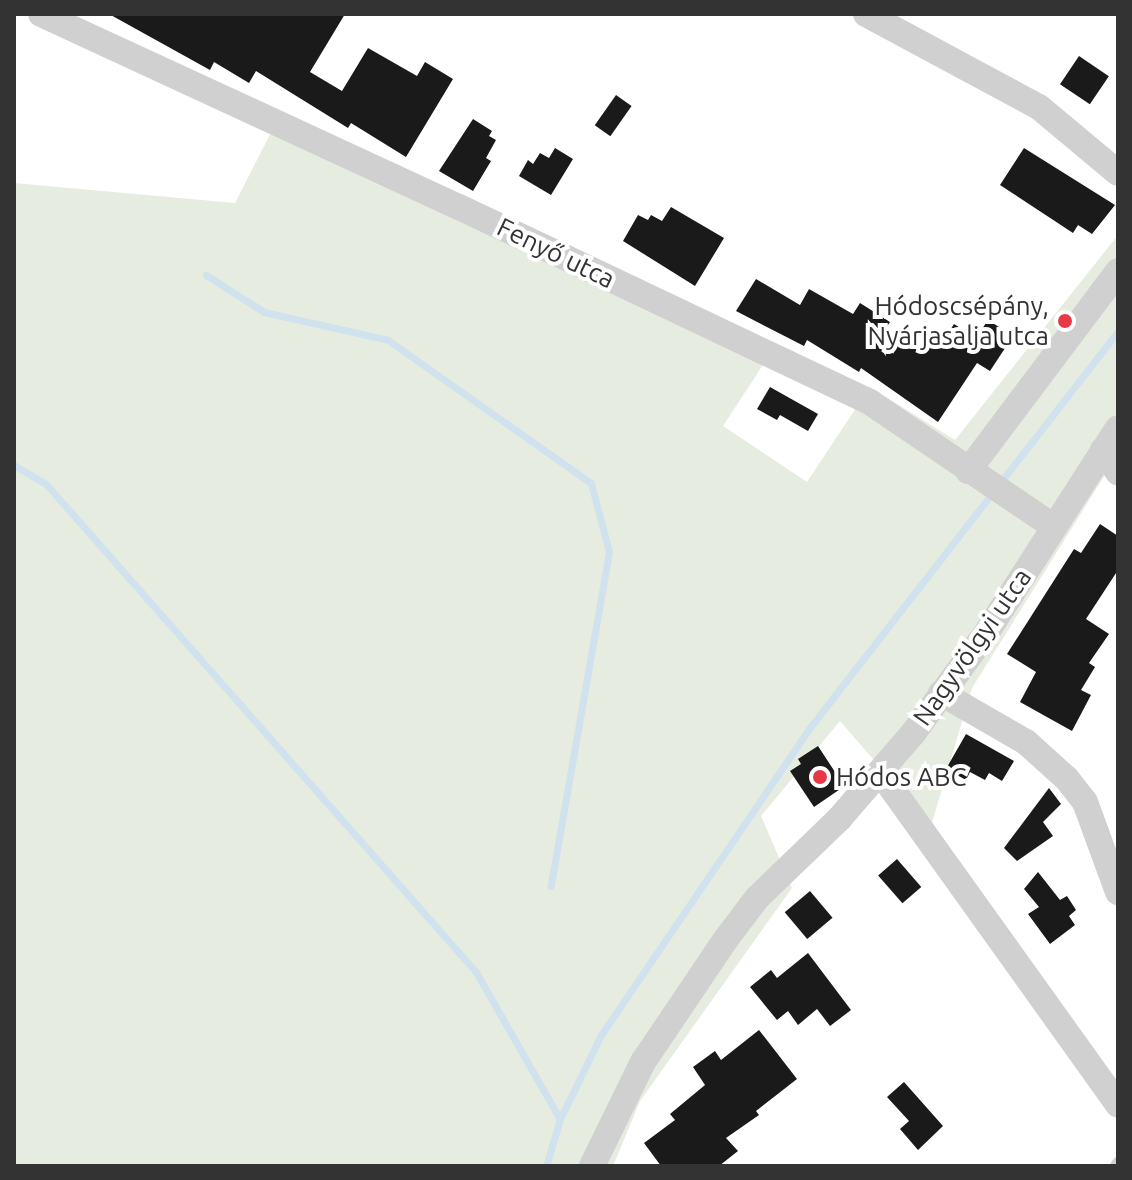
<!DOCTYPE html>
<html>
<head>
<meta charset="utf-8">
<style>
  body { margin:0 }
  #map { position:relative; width:1132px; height:1180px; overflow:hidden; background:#fff; font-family:Ubuntu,sans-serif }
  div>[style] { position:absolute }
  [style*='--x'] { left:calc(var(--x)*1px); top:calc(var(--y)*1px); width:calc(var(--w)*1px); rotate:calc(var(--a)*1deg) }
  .green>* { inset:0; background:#e6ecdf }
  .stream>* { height:7px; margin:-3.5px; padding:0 3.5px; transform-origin:3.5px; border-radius:3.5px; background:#cfe2ee }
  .building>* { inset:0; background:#1a1a1a; transform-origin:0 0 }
  .lane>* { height:12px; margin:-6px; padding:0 6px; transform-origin:6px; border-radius:6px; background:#d0d0d0 }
  .street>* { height:26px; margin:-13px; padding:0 13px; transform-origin:13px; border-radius:13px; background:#d0d0d0 }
  .dots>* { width:22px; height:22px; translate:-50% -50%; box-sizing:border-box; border:4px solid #fff; border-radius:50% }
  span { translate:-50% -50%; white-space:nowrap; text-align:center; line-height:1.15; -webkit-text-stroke:8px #fff; paint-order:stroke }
  .street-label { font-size:26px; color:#333 }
  .poi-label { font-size:26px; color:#333 }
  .right { translate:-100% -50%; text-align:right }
  .left { translate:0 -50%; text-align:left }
  .frame { position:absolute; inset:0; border:16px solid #333; pointer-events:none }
</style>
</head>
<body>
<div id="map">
  <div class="green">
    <div style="clip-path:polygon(281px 113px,774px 348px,723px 426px,807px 482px,870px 387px,955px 440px,1118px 235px,1118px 454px,972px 688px,931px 826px,840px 721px,761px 816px,792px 888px,640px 1101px,613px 1166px,14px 1166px,14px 183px,235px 203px)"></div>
  </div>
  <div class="stream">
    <div style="--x:206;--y:275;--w:69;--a:32.5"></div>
    <div style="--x:264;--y:312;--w:127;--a:12.7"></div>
    <div style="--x:388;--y:340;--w:248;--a:35.2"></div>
    <div style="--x:591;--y:483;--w:71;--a:75.4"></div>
    <div style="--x:609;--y:552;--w:339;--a:99.9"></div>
    <div style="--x:14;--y:465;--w:37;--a:31"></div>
    <div style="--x:46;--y:484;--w:650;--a:48.62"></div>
    <div style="--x:476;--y:972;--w:169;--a:60.3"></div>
    <div style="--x:546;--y:1166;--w:49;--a:-73.4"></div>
    <div style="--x:560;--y:1119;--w:93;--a:-64"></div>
    <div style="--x:601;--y:1035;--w:369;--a:-55.8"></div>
    <div style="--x:808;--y:730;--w:505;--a:-52.15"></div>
  </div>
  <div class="building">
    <div style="clip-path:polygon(109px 14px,345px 14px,310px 72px,342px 91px,368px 48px,417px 76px,425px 62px,453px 79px,406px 157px,351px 123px,348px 128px,256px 71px,249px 83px,214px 62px,210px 70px)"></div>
    <div style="left:1079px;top:56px;width:36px;height:34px;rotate:34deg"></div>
    <div style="left:616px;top:95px;width:19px;height:37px;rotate:35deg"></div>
    <div style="clip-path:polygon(473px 119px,492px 131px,489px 136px,496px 140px,486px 158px,491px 161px,473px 191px,439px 171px)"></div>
    <div style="clip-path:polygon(555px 148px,573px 159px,551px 195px,519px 176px,528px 160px,533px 164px,540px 153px,549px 158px)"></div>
    <div style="clip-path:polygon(1024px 148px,1115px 205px,1092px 234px,1078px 225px,1073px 233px,1000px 185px)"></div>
    <div style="clip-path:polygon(671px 207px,724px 238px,695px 286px,623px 241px,638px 215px,648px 220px,651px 215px,662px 221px)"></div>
    <div style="clip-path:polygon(756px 279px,800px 305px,809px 289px,853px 314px,860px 303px,890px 322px,886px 328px,921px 351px,928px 341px,938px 348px,954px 324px,976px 338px,988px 320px,1013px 336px,990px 371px,977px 363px,938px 422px,861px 368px,859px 372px,807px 340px,804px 346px,736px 311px)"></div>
    <div style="clip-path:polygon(770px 387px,818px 414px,808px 431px,780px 415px,777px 420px,757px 409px)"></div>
    <div style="clip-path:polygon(1100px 524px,1118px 536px,1118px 570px,1086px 619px,1109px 634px,1089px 663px,1095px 667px,1081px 690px,1091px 695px,1072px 731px,1020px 702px,1036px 672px,1007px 654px,1074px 549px,1081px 553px)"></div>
    <div style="clip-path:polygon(966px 734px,1014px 761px,1002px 781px,989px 773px,985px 780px,970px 772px,966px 780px,946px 769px)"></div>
    <div style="clip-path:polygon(818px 746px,835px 772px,840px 769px,849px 783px,814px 807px,790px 771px,801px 764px,798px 759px)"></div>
    <div style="clip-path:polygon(1049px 788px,1061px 804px,1043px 822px,1053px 836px,1017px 861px,1004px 848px)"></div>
    <div style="left:897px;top:859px;width:37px;height:25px;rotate:49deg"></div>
    <div style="clip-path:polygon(1038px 872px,1060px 900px,1067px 896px,1076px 910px,1069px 916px,1075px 925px,1050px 944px,1028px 914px,1039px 907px,1024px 889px)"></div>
    <div style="left:810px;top:891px;width:35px;height:33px;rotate:50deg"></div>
    <div style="clip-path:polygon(808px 953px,851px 1010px,830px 1026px,817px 1009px,798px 1025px,788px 1011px,777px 1020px,750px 987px,771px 970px,777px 978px)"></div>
    <div style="clip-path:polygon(759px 1030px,797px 1079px,756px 1111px,759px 1115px,726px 1138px,738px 1151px,719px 1166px,661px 1166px,644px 1143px,675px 1120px,670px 1114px,705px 1085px,693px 1067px,715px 1051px,721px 1060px)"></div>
    <div style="clip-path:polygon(904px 1082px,943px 1126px,918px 1150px,900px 1129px,909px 1121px,887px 1097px)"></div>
  </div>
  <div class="lane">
    <div style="--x:1116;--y:1166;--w:4;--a:-56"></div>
  </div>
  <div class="street">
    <div style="--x:41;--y:14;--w:460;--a:24.8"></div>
    <div style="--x:459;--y:207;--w:456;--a:25.4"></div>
    <div style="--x:871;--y:403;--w:220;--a:34.1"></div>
    <div style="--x:866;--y:14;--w:196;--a:28.3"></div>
    <div style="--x:1039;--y:107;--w:103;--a:39.9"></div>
    <div style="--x:1103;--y:450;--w:27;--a:56"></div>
    <div style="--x:968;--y:471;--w:250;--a:-53.1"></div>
    <div style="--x:941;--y:693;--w:98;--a:30"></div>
    <div style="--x:1026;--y:742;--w:55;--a:42.1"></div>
    <div style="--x:1067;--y:779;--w:29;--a:52"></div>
    <div style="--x:1085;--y:802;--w:96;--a:69.9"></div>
    <div style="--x:880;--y:772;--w:409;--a:54.4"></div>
    <div style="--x:592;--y:1166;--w:116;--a:-63.9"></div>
    <div style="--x:643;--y:1062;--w:148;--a:-56"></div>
    <div style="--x:726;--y:939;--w:51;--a:-52.9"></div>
    <div style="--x:757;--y:898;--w:114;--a:-43.9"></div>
    <div style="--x:839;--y:819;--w:115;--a:-49.2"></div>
    <div style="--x:914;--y:732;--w:124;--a:-53.9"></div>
    <div style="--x:987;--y:632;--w:242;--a:-57.3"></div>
  </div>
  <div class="dots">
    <div style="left:1065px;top:321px;background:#e63946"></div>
    <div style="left:820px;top:777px;background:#e63946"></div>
  </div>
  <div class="street-label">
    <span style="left:556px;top:253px;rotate:26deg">Fenyő utca</span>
    <span style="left:972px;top:647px;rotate:-55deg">Nagyvölgyi utca</span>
  </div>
  <div class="poi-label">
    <span class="right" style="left:1049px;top:321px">Hódoscsépány,<br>Nyárjasalja utca</span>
    <span class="left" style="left:836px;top:777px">Hódos ABC</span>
  </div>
  <div class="frame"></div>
</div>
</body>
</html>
